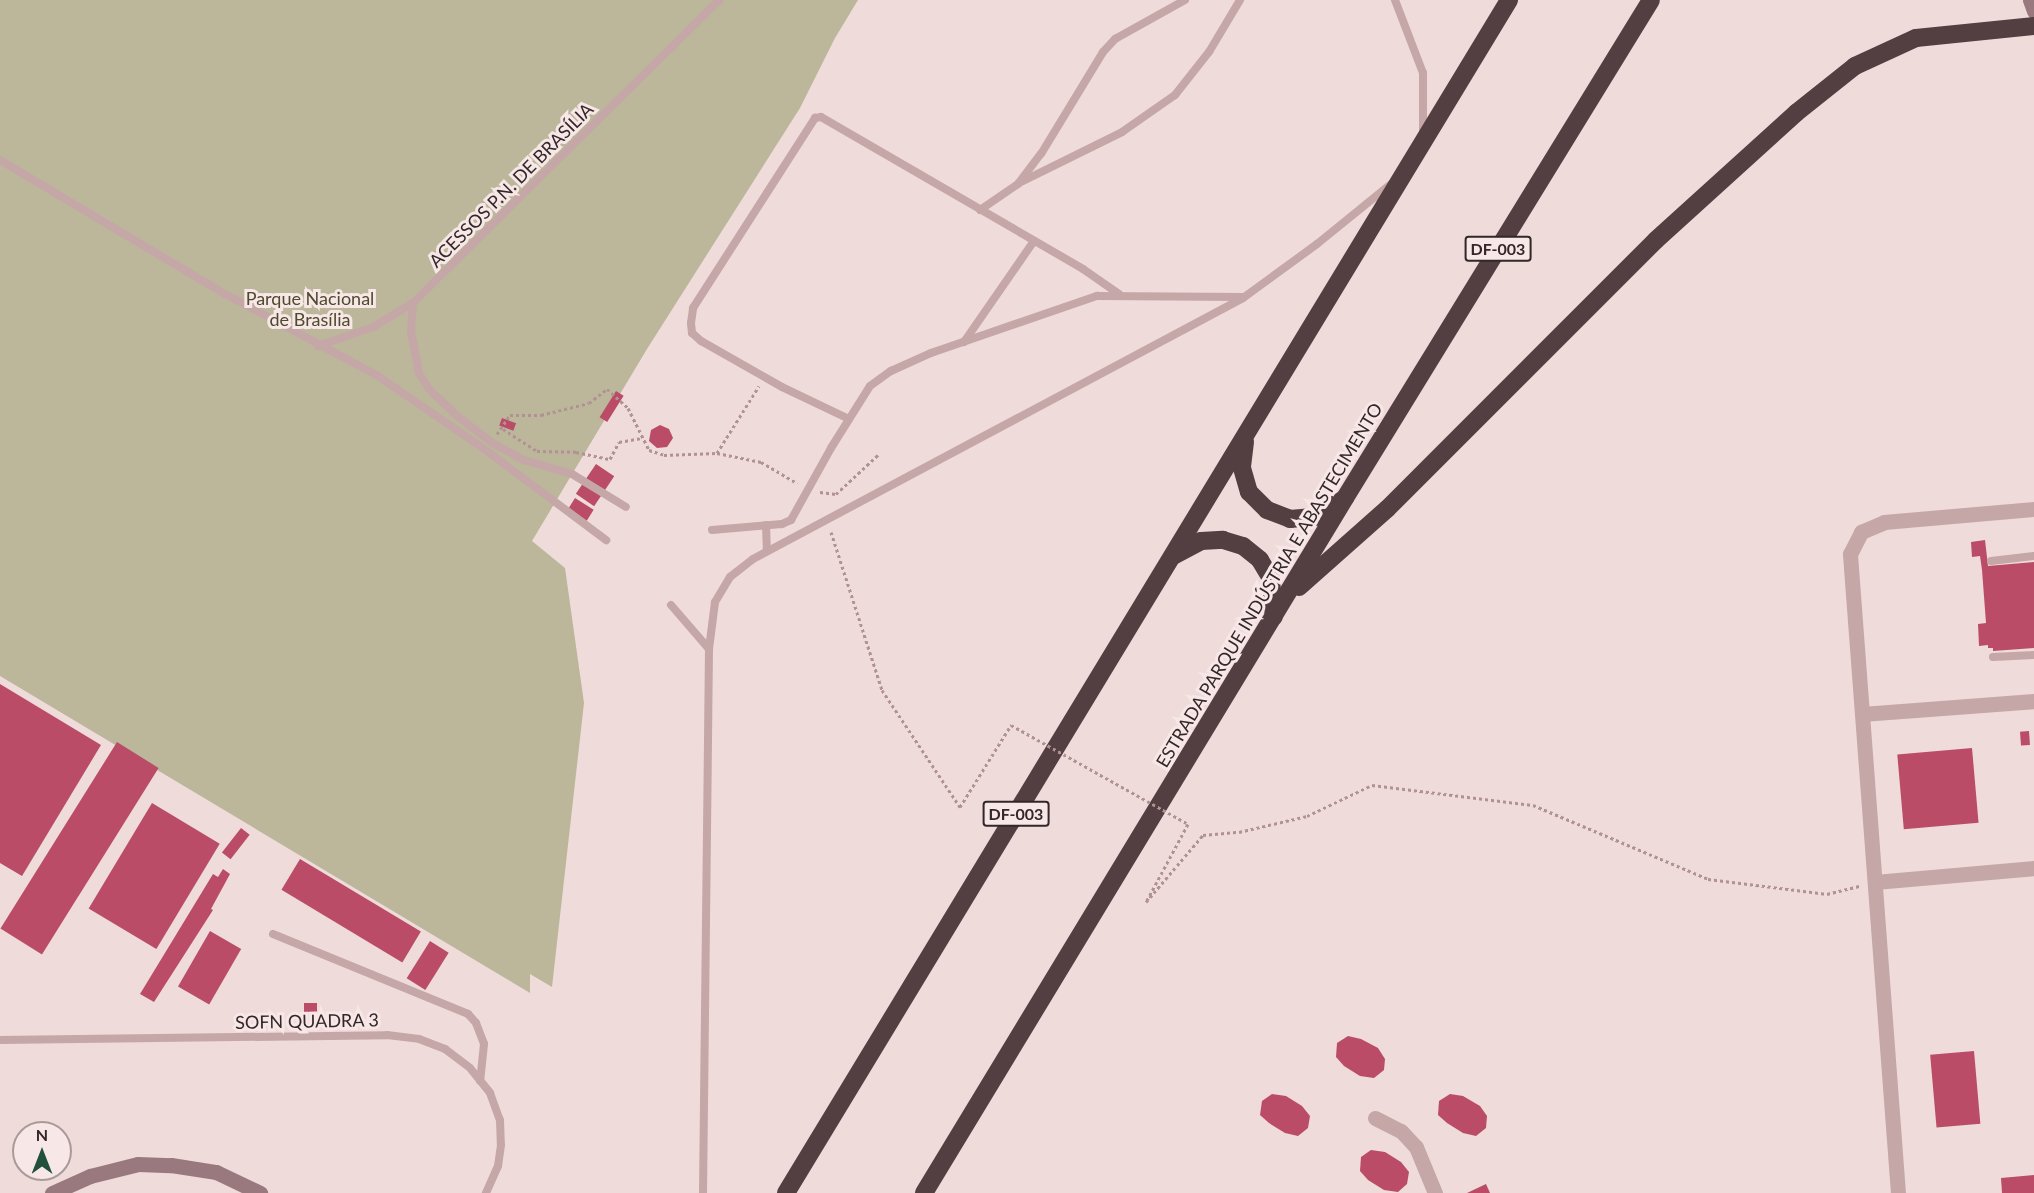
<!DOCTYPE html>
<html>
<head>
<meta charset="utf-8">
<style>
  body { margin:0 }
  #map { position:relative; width:2034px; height:1193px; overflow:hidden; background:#efdbda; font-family:Lato,sans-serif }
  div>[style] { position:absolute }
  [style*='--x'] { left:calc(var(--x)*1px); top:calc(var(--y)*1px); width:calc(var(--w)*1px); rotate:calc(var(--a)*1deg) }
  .green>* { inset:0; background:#bcb79b }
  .building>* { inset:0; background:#ba4c67; transform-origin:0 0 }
  .path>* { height:3px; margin-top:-1.5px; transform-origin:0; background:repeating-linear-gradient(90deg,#b19293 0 3px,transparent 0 6px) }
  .lane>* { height:8px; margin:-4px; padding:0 4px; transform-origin:4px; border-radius:4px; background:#c5a7a8 }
  .street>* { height:15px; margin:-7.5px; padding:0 7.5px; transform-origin:7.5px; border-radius:7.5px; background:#c5a7a8 }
  .secondary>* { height:15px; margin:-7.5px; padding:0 7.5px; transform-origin:7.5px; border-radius:7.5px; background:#99797d }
  .highway>* { height:18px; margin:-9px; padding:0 9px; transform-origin:9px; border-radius:9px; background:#533f42 }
  .path-bridge>* { height:3px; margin-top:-1.5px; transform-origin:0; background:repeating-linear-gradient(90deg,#b19293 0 3px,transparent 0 6px) }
  span { translate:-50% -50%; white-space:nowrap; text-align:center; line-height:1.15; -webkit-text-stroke:6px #f7e7e6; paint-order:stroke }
  .shield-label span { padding:2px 4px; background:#f7e7e6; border:2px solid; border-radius:4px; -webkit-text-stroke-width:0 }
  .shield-label { font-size:16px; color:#332729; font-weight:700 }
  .street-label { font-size:18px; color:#332729 }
  .park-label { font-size:18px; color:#4e4a2d }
  .north { position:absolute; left:12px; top:1121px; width:60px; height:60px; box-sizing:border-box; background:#f7e7e6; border:2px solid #a99a9a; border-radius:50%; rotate:0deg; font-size:16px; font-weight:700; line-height:24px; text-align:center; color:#332729 }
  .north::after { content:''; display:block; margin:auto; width:21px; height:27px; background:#21503c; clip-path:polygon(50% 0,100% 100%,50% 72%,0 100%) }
</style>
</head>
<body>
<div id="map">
  <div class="green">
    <div style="clip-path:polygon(0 0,858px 0,835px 38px,800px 108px,647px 349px,532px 541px,565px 568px,584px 703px,552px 987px,530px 974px,530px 993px,0 676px)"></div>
  </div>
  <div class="building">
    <div style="left:616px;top:391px;width:9px;height:31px;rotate:32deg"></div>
    <div style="left:502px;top:418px;width:15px;height:8px;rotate:20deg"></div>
    <div style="clip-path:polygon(660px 425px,669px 429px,673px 438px,667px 447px,657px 448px,649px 441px,651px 430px)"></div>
    <div style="left:596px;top:464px;width:22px;height:36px;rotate:34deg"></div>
    <div style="left:575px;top:498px;width:22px;height:13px;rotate:32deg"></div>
    <div style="clip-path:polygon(1985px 540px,1988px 566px,2034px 562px,2034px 648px,1993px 651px,1993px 648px,1988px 648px,1988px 645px,1979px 646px,1978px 624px,1986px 623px,1982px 570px,1980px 556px,1972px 557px,1971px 542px)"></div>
    <div style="clip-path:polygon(0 684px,101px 745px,22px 876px,0 863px)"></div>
    <div style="left:2029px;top:731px;width:14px;height:9px;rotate:86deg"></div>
    <div style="left:117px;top:742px;width:49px;height:220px;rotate:32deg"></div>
    <div style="left:1972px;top:748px;width:75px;height:75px;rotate:85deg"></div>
    <div style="left:152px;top:803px;width:79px;height:123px;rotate:31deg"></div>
    <div style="left:241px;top:828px;width:11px;height:31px;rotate:38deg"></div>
    <div style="left:300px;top:859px;width:141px;height:36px;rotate:31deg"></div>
    <div style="clip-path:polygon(223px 869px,230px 874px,211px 909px,213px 910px,154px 1002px,140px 994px,213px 874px,218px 877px)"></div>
    <div style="left:210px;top:931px;width:36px;height:64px;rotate:30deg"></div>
    <div style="left:430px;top:941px;width:22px;height:44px;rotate:32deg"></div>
    <div style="left:317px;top:1003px;width:9px;height:13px;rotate:90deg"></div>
    <div style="clip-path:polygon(1348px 1036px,1361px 1039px,1378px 1048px,1385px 1059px,1384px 1070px,1374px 1078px,1360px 1076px,1344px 1066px,1336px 1057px,1337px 1043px)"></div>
    <div style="left:1974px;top:1051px;width:73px;height:44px;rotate:85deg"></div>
    <div style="clip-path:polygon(1272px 1094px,1286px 1096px,1302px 1106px,1310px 1116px,1308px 1128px,1298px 1136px,1285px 1133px,1269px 1123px,1260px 1115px,1262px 1101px)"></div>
    <div style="clip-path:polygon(1450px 1094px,1463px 1096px,1480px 1106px,1487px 1116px,1486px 1128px,1476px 1136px,1463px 1133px,1447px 1123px,1438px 1115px,1439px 1101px)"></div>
    <div style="clip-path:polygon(1371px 1150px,1385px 1152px,1401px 1162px,1409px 1172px,1407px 1184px,1398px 1192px,1384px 1190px,1368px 1180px,1360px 1171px,1361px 1157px)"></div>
    <div style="clip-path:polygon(2034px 1175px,2034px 1193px,2002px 1193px,2001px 1178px)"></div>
    <div style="clip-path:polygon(1486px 1184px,1490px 1193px,1467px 1193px)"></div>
  </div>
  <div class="path">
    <div style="--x:503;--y:429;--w:40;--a:32.9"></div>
    <div style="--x:537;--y:451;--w:39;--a:1"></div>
    <div style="--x:576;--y:452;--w:35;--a:12"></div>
    <div style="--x:610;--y:459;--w:19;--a:-62"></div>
    <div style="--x:619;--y:442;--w:23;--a:-10"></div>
    <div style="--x:497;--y:434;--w:23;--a:-56"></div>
    <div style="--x:510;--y:415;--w:31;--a:0"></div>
    <div style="--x:541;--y:415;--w:49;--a:-14"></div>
    <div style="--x:589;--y:403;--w:23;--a:-38"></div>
    <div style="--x:607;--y:389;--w:28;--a:42"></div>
    <div style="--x:628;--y:408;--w:47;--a:63.4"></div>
    <div style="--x:649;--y:450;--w:16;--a:18"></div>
    <div style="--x:664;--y:455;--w:53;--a:-2.2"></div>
    <div style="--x:717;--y:453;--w:45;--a:11.6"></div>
    <div style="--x:761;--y:462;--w:42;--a:30.3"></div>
    <div style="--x:717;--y:453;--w:79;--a:-57.9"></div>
    <div style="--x:820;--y:492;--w:16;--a:7"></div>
    <div style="--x:836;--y:494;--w:60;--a:-43"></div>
    <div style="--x:831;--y:532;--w:166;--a:72.1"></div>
    <div style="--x:882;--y:690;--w:141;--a:56.3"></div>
    <div style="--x:960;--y:807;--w:97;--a:-58.1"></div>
    <div style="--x:1188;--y:824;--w:89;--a:118.3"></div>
    <div style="--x:1146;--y:902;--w:88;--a:-49.6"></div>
    <div style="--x:1203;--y:835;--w:36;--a:-5"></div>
    <div style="--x:1239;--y:832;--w:70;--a:-13.2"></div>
    <div style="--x:1307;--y:816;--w:72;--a:-25.5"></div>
    <div style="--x:1372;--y:785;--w:162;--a:7.1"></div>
    <div style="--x:1533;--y:805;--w:190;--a:22.9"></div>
    <div style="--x:1708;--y:879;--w:120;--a:7.2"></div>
    <div style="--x:1827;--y:894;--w:33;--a:-14"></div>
  </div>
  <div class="lane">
    <div style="--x:1395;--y:0;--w:78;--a:69"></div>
    <div style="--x:1423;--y:73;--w:61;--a:90"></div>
    <div style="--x:0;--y:160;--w:252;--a:30.8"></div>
    <div style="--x:216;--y:289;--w:184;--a:28.2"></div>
    <div style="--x:378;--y:376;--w:132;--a:34.5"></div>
    <div style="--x:487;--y:451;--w:149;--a:36.8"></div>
    <div style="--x:1019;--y:183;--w:115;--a:-26.3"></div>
    <div style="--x:1122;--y:132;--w:65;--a:-34.9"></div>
    <div style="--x:1175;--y:95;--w:55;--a:-51.7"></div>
    <div style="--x:1209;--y:52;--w:61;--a:-59.2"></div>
    <div style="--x:980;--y:210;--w:46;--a:-34.4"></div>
    <div style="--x:1018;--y:184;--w:38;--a:-53"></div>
    <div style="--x:1041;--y:154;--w:119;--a:-58.7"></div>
    <div style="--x:1103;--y:52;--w:18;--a:-47"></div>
    <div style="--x:1115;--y:39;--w:80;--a:-29.1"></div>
    <div style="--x:413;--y:303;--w:28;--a:94"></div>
    <div style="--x:411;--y:331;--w:43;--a:79.2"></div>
    <div style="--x:419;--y:373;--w:19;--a:58"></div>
    <div style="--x:429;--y:389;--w:37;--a:44"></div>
    <div style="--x:456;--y:415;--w:44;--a:37.6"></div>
    <div style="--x:491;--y:442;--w:38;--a:29"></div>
    <div style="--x:524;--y:460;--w:50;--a:16.3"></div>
    <div style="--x:572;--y:474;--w:63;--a:31.4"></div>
    <div style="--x:964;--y:342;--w:123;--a:-55.3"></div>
    <div style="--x:318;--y:346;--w:58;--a:-19.1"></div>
    <div style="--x:373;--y:327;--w:47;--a:-31"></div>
    <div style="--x:413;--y:303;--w:431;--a:-44.7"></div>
    <div style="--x:849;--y:419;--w:74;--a:-154.5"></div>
    <div style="--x:782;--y:387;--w:93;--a:-150.4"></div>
    <div style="--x:701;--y:341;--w:12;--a:-138"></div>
    <div style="--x:692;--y:333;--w:10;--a:-96"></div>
    <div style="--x:691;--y:323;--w:15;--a:-82"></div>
    <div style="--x:693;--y:308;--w:226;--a:-57.3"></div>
    <div style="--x:815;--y:118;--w:6;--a:-9"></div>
    <div style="--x:821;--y:117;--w:303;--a:30.1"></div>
    <div style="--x:1083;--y:269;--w:44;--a:34.8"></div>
    <div style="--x:766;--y:525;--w:25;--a:88"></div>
    <div style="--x:712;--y:530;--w:70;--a:-4.9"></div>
    <div style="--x:782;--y:524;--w:10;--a:-24"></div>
    <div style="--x:791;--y:520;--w:82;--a:-60.9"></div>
    <div style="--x:831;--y:448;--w:73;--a:-57.8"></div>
    <div style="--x:870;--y:386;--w:26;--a:-36"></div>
    <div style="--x:891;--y:371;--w:44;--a:-24.2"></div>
    <div style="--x:931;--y:353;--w:176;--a:-19"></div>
    <div style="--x:1097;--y:296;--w:145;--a:0.4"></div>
    <div style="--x:1991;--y:561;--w:43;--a:-6.6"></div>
    <div style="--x:671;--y:605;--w:58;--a:49.2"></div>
    <div style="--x:709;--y:649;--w:544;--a:90.63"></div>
    <div style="--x:709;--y:649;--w:47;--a:-82.7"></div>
    <div style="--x:715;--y:602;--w:29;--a:-59"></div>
    <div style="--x:730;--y:577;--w:29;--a:-38"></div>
    <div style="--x:753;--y:559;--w:555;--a:-28.04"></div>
    <div style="--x:1243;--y:298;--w:92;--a:-36.1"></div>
    <div style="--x:1317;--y:244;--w:95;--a:-39"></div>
    <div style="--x:1993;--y:657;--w:41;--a:-2.8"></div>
    <div style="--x:273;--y:934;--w:211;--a:22.3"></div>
    <div style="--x:468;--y:1014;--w:12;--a:48"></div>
    <div style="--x:476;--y:1023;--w:22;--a:69"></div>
    <div style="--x:484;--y:1044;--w:37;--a:96"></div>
    <div style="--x:0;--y:1040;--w:387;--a:-0.7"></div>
    <div style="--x:387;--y:1035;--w:32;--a:7"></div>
    <div style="--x:419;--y:1039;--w:28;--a:21"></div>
    <div style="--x:445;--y:1049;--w:31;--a:37"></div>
    <div style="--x:470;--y:1068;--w:32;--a:51"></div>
    <div style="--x:490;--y:1093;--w:29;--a:70"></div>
    <div style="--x:500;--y:1120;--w:25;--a:88"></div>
    <div style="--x:501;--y:1145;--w:21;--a:98"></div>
    <div style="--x:498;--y:1166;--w:30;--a:114"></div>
  </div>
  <div class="street">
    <div style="--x:1862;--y:714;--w:172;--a:-4.3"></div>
    <div style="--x:1875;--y:882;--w:160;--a:-5"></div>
    <div style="--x:1375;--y:1118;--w:29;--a:27"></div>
    <div style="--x:1401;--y:1131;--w:22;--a:47"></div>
    <div style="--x:1416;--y:1147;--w:50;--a:67.6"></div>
    <div style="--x:1898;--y:1193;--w:641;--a:-94.3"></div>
    <div style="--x:1850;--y:554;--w:25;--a:-63"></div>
    <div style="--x:1861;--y:532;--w:25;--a:-23"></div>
    <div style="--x:1884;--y:522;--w:151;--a:-5"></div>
  </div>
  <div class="secondary">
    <div style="--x:2030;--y:0;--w:12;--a:70"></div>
    <div style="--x:52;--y:1193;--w:42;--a:-24.1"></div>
    <div style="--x:90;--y:1176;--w:49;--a:-14"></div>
    <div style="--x:138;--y:1164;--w:33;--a:2"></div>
    <div style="--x:171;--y:1165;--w:46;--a:8.8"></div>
    <div style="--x:216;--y:1172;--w:49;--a:25.5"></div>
  </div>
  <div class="highway">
    <div style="--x:1245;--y:442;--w:26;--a:97"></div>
    <div style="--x:1242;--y:468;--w:25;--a:74"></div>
    <div style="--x:1249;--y:492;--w:25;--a:45"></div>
    <div style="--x:1267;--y:510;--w:25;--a:21"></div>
    <div style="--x:1290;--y:519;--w:25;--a:-5"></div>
    <div style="--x:1315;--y:517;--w:32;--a:-32"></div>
    <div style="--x:1173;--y:556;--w:32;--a:-28"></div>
    <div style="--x:1201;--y:541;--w:22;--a:-3"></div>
    <div style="--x:1223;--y:540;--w:21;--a:17"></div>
    <div style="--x:1243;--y:546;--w:22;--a:39"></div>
    <div style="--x:1260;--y:560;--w:21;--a:59"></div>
    <div style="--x:1271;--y:578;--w:39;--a:86"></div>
    <div style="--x:1299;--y:587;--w:118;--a:-41.6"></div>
    <div style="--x:1387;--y:509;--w:380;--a:-45"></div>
    <div style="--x:1656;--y:240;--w:189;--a:-42.2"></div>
    <div style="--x:1796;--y:113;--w:75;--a:-38.5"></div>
    <div style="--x:1855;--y:66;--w:67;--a:-24.7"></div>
    <div style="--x:1916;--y:38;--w:119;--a:-5.8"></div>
    <div style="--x:786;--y:1193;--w:1395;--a:-58.78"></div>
    <div style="--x:924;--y:1193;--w:813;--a:-58.79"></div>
    <div style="--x:1345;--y:498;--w:584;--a:-58.43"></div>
  </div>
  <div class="path-bridge">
    <div style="--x:1011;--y:725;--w:203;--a:29.2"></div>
  </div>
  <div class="shield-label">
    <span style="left:1498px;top:249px">DF-003</span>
    <span style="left:1016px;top:814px">DF-003</span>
  </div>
  <div class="street-label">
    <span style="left:511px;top:185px;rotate:-45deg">ACESSOS P.N. DE BRASÍLIA</span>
    <span style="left:1269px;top:585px;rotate:-59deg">ESTRADA PARQUE INDÚSTRIA E ABASTECIMENTO</span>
    <span style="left:307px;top:1021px;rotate:-1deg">SOFN QUADRA 3</span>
  </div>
  <div class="park-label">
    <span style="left:310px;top:309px">Parque Nacional<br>de Brasília</span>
  </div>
  <div class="north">N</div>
</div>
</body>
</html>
